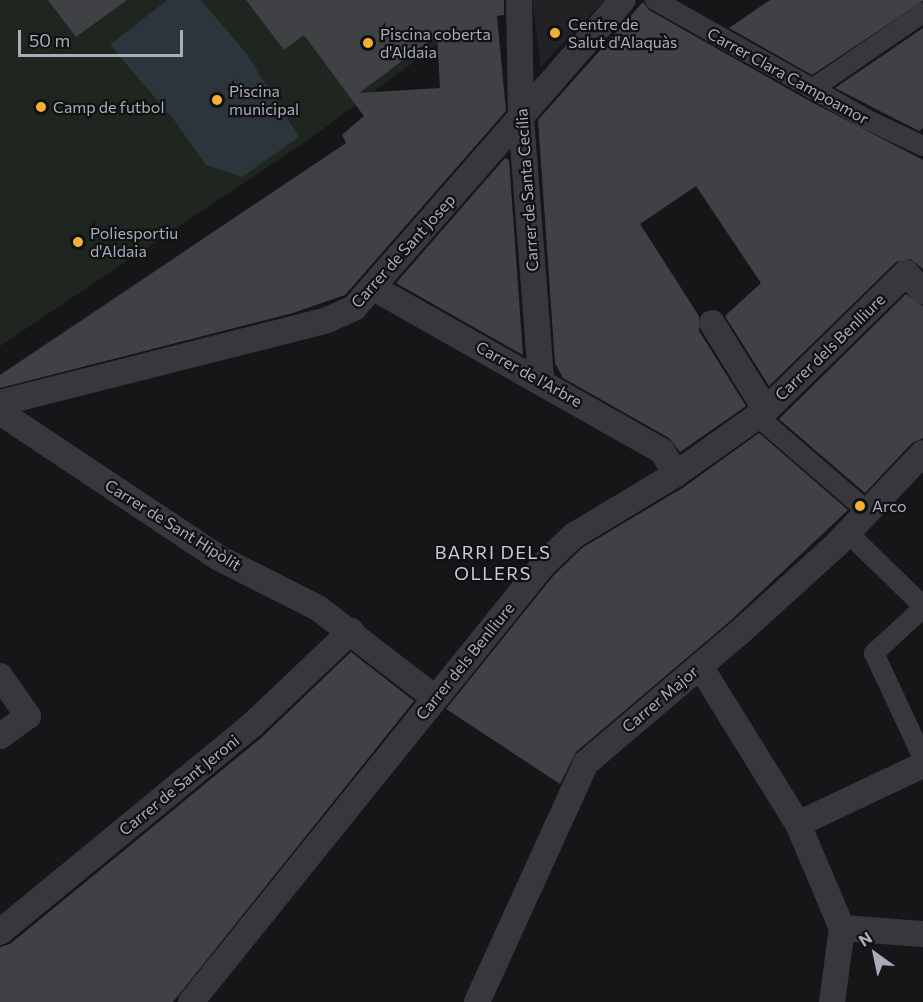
<!DOCTYPE html>
<html>
<head>
<meta charset="utf-8">
<style>
  body { margin:0 }
  #map { position:relative; width:923px; height:1002px; overflow:hidden; background:#161618; font-family:Commissioner,sans-serif }
  div>[style] { position:absolute }
  [style*='--x'] { left:calc(var(--x)*1px); top:calc(var(--y)*1px); width:calc(var(--w)*1px); rotate:calc(var(--a)*1deg) }
  .built>* { inset:0; background:#222225 }
  .green>* { inset:0; background:#1e261f }
  .water>* { inset:0; background:#2c353c }
  .building>* { inset:0; background:#404145 }
  .pedestrian>* { height:20px; margin:-10px; padding:0 10px; transform-origin:10px; border-radius:10px; background:#37383d }
  .minor>* { height:26px; margin:-13px; padding:0 13px; transform-origin:13px; border-radius:13px; background:#37383d }
  .dots>* { width:16px; height:16px; translate:-50% -50%; box-sizing:border-box; border:3px solid #111113; border-radius:50% }
  span { translate:-50% -50%; white-space:nowrap; text-align:center; line-height:1.15; -webkit-text-stroke:4.5px #111113; paint-order:stroke }
  .poi-label { font-size:16px; color:#a8adb8 }
  .left { translate:0 -50%; text-align:left }
  .street-label { font-size:16px; color:#a8adb8 }
  .neighbourhood-label { font-size:18px; color:#c9ccd4; letter-spacing:1.5px }
  .north { position:absolute; left:845px; top:924px; width:60px; height:60px; -webkit-text-stroke:4px #111113; paint-order:stroke; rotate:327deg; font-size:16px; font-weight:700; line-height:24px; text-align:center; color:#a8adb8 }
  .north::after { content:''; display:block; margin:auto; width:21px; height:27px; background:#a8adb8; clip-path:polygon(50% 0,100% 100%,50% 72%,0 100%) }
  .scale { position:absolute; left:18px; top:30px; width:165px; height:27px; box-sizing:border-box; border:3px solid #a8adb8; border-top:0; padding-left:8px; font-size:18px; line-height:21px; white-space:nowrap; color:#a8adb8; -webkit-text-stroke:4px #111113; paint-order:stroke }
</style>
</head>
<body>
<div id="map">
  <div class="built">
    <div style="clip-path:polygon(532px 0,605px 0,541px 66px)"></div>
  </div>
  <div class="green">
    <div style="clip-path:polygon(0 0,465px 0,476px 16px,311px 138px,0 346px)"></div>
  </div>
  <div class="water">
    <div style="clip-path:polygon(167px 0,201px 0,246px 53px,299px 137px,242px 177px,206px 165px,174px 120px,110px 45px)"></div>
  </div>
  <div class="building">
    <div style="clip-path:polygon(48px 0,127px 0,76px 37px)"></div>
    <div style="clip-path:polygon(evenodd,246px 0,504px 0,504px 15px,497px 16px,506px 111px,345px 295px,293px 313px,0 388px,0 375px,346px 143px,342px 135px,364px 116px,304px 35px,284px 50px,246px 0,437px 35px,440px 88px,359px 93px,437px 35px)"></div>
    <div style="clip-path:polygon(770px 0,923px 0,923px 1px,812px 75px,729px 28px)"></div>
    <div style="clip-path:polygon(643px 2px,649px 10px,806px 99px,923px 160px,923px 269px,910px 259px,896px 262px,769px 386px,725px 316px,761px 283px,696px 186px,640px 224px,699px 316px,699px 331px,746px 406px,680px 452px,669px 438px,563px 378px,555px 363px,538px 120px)"></div>
    <div style="clip-path:polygon(923px 28px,923px 128px,919px 131px,835px 88px)"></div>
    <div style="clip-path:polygon(505px 158px,509px 160px,523px 355px,396px 283px)"></div>
    <div style="clip-path:polygon(906px 294px,923px 306px,923px 438px,912px 443px,865px 493px,779px 419px)"></div>
    <div style="clip-path:polygon(759px 433px,848px 510px,729px 622px,576px 752px,560px 784px,446px 709px,554px 575px,582px 548px,684px 487px)"></div>
    <div style="clip-path:polygon(351px 652px,414px 701px,173px 1002px,0 1002px,0 947px,10px 944px,261px 738px)"></div>
  </div>
  <div class="pedestrian">
    <div style="--x:655;--y:0;--w:240;--a:29.4"></div>
    <div style="--x:864;--y:118;--w:65;--a:25.4"></div>
    <div style="--x:812;--y:89;--w:135;--a:-34.4"></div>
    <div style="--x:757;--y:416;--w:145;--a:40.8"></div>
    <div style="--x:847;--y:532;--w:106;--a:44.2"></div>
    <div style="--x:923;--y:608;--w:67;--a:137.4"></div>
    <div style="--x:874;--y:653;--w:116;--a:65"></div>
  </div>
  <div class="minor">
    <div style="--x:519;--y:0;--w:118;--a:89"></div>
    <div style="--x:521;--y:118;--w:262;--a:85.6"></div>
    <div style="--x:372;--y:287;--w:333;--a:29.5"></div>
    <div style="--x:662;--y:451;--w:27;--a:59"></div>
    <div style="--x:712;--y:323;--w:102;--a:58.2"></div>
    <div style="--x:0;--y:403;--w:337;--a:-14.2"></div>
    <div style="--x:327;--y:320;--w:30;--a:-24"></div>
    <div style="--x:354;--y:308;--w:409;--a:-48.9"></div>
    <div style="--x:0;--y:412;--w:263;--a:33.7"></div>
    <div style="--x:219;--y:558;--w:111;--a:26.8"></div>
    <div style="--x:318;--y:608;--w:148;--a:37.6"></div>
    <div style="--x:700;--y:666;--w:186;--a:58.2"></div>
    <div style="--x:798;--y:824;--w:113;--a:67.1"></div>
    <div style="--x:0;--y:676;--w:49;--a:55"></div>
    <div style="--x:28;--y:716;--w:34;--a:144"></div>
    <div style="--x:798;--y:824;--w:138;--a:-25.3"></div>
    <div style="--x:842;--y:928;--w:81;--a:4.2"></div>
    <div style="--x:0;--y:932;--w:325;--a:-39.4"></div>
    <div style="--x:251;--y:726;--w:138;--a:-43.5"></div>
    <div style="--x:191;--y:1002;--w:561;--a:-51.15"></div>
    <div style="--x:543;--y:565;--w:42;--a:-44"></div>
    <div style="--x:573;--y:536;--w:120;--a:-31"></div>
    <div style="--x:676;--y:474;--w:110;--a:-35.4"></div>
    <div style="--x:766;--y:410;--w:196;--a:-44.4"></div>
    <div style="--x:906;--y:273;--w:25;--a:47"></div>
    <div style="--x:477;--y:1002;--w:263;--a:-65.5"></div>
    <div style="--x:586;--y:763;--w:201;--a:-40.4"></div>
    <div style="--x:739;--y:633;--w:132;--a:-42.2"></div>
    <div style="--x:837;--y:544;--w:125;--a:-46.6"></div>
    <div style="--x:832;--y:1002;--w:75;--a:-82.3"></div>
  </div>
  <div class="dots">
    <div style="left:555px;top:33px;background:#f2b134"></div>
    <div style="left:368px;top:43px;background:#f2b134"></div>
    <div style="left:217px;top:100px;background:#f2b134"></div>
    <div style="left:41px;top:107px;background:#f2b134"></div>
    <div style="left:78px;top:242px;background:#f2b134"></div>
    <div style="left:860px;top:506px;background:#f2b134"></div>
  </div>
  <div class="poi-label">
    <span class="left" style="left:568px;top:33px">Centre de<br>Salut d'Alaquàs</span>
    <span class="left" style="left:380px;top:43px">Piscina coberta<br>d'Aldaia</span>
    <span class="left" style="left:229px;top:100px">Piscina<br>municipal</span>
    <span class="left" style="left:53px;top:107px">Camp de futbol</span>
    <span class="left" style="left:90px;top:242px">Poliesportiu<br>d'Aldaia</span>
    <span class="left" style="left:872px;top:506px">Arco</span>
  </div>
  <div class="street-label">
    <span style="left:788px;top:76px;rotate:29deg">Carrer Clara Campoamor</span>
    <span style="left:527px;top:190px;rotate:-94deg">Carrer de Santa Cecília</span>
    <span style="left:403px;top:251px;rotate:-48deg">Carrer de Sant Josep</span>
    <span style="left:830px;top:347px;rotate:-44deg">Carrer dels Benlliure</span>
    <span style="left:529px;top:374px;rotate:29deg">Carrer de l'Arbre</span>
    <span style="left:173px;top:525px;rotate:32deg">Carrer de Sant Hipòlit</span>
    <span style="left:465px;top:661px;rotate:-51deg">Carrer dels Benlliure</span>
    <span style="left:660px;top:699px;rotate:-40deg">Carrer Major</span>
    <span style="left:179px;top:785px;rotate:-39deg">Carrer de Sant Jeroni</span>
  </div>
  <div class="neighbourhood-label">
    <span style="left:493px;top:563px">BARRI DELS<br>OLLERS</span>
  </div>
  <div class="north">N</div>
  <div class="scale">50 m</div>
</div>
</body>
</html>
